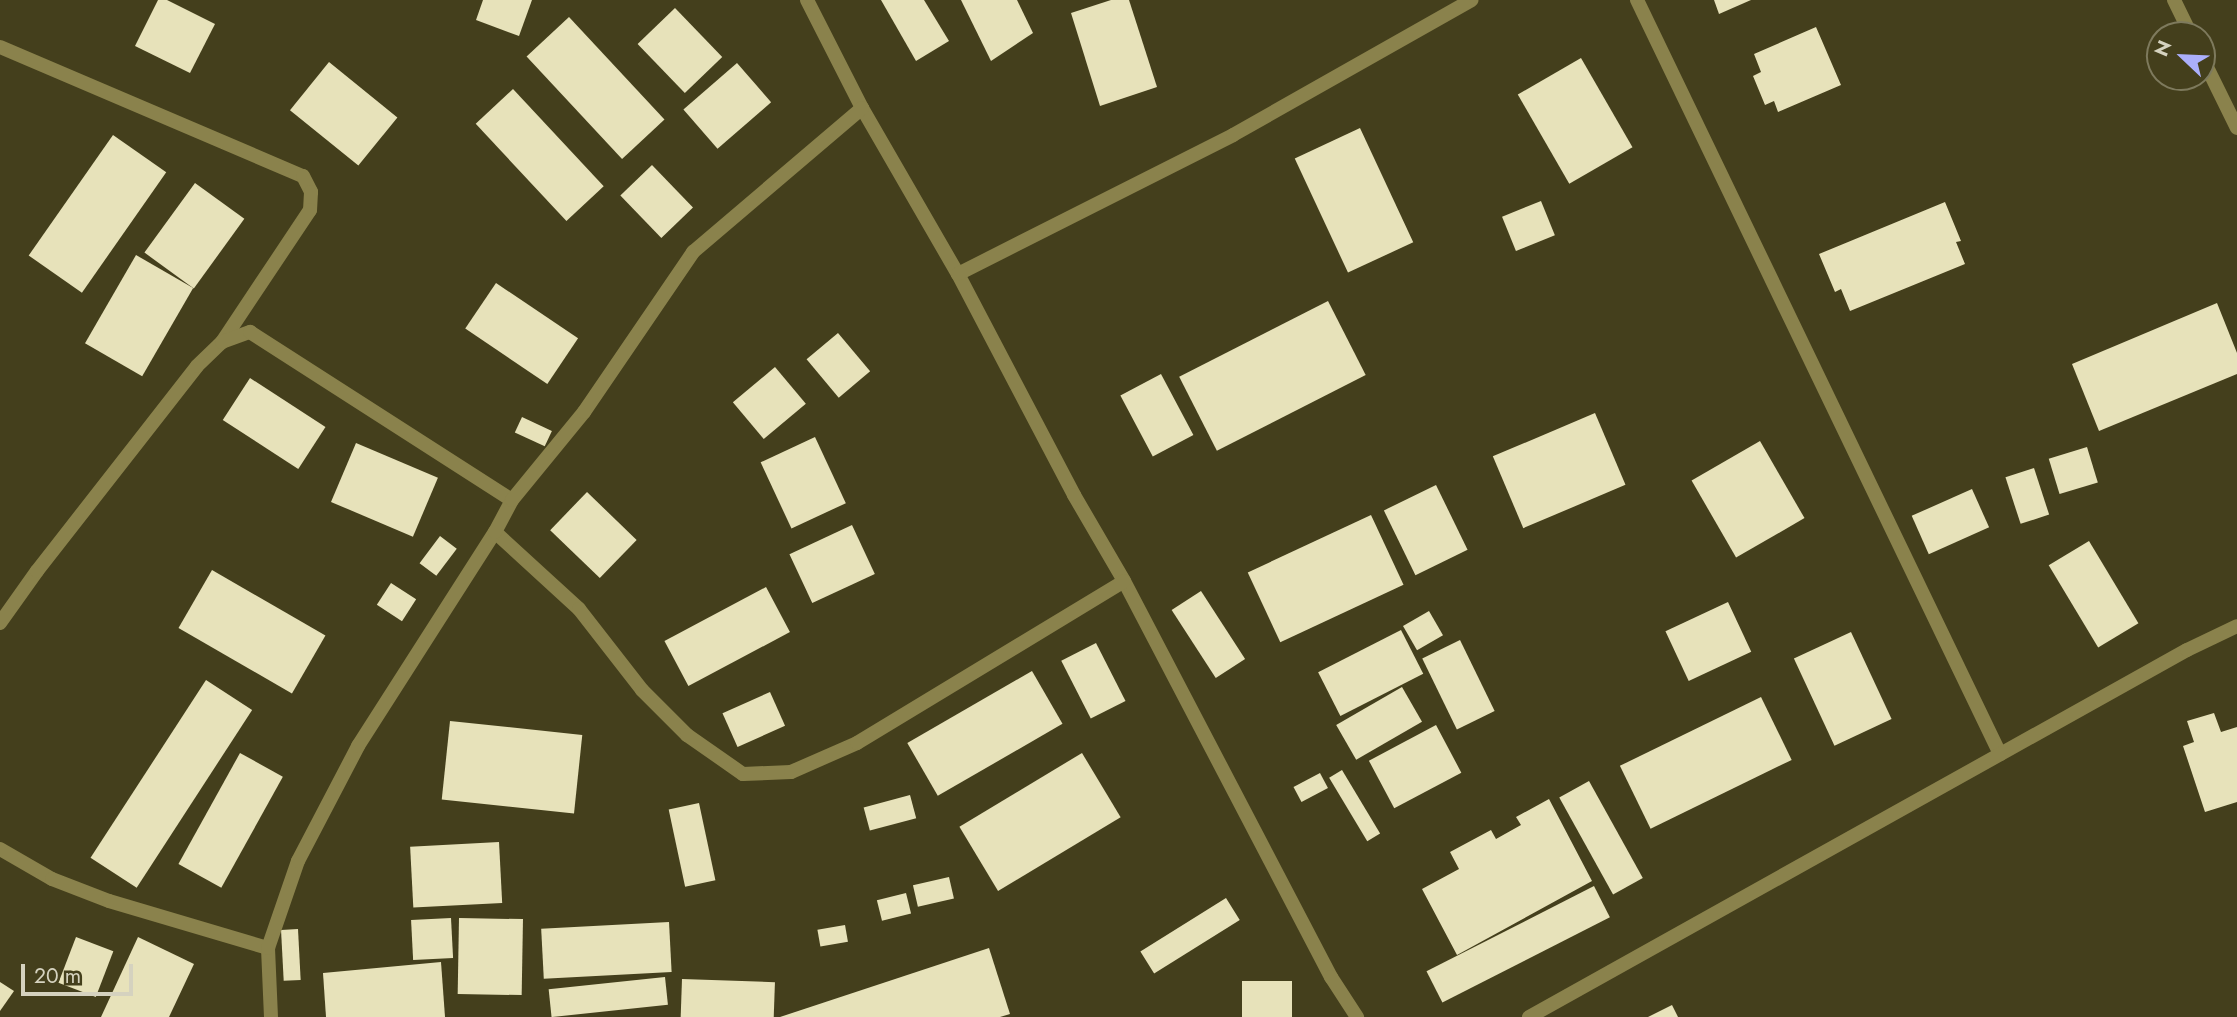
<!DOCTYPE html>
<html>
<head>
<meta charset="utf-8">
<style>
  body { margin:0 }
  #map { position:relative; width:2237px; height:1017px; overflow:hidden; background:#443f1c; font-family:Jost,sans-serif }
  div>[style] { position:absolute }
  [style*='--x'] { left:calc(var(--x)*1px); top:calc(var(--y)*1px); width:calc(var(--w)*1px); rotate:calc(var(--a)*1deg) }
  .building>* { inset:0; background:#e7e2ba; transform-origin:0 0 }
  .street>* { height:14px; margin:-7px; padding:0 7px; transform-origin:7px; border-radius:7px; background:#8a824c }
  span { translate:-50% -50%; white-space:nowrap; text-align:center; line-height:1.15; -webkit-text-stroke:7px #443f1c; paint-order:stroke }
  .north { position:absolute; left:2146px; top:21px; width:70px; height:70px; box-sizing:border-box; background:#443f1c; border:2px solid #7e7a5d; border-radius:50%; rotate:293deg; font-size:19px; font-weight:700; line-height:28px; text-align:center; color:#d5d2bf }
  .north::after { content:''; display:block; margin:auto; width:24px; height:32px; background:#abaffb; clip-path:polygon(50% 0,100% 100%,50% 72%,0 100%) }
  .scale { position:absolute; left:21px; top:964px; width:112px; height:32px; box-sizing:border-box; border:4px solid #d5d2bf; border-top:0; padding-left:9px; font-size:21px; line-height:24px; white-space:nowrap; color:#d5d2bf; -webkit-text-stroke:5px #443f1c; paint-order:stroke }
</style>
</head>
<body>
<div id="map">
  <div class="building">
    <div style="clip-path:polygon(158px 0,167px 0,215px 24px,190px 73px,135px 46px)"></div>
    <div style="clip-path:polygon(483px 0,532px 0,519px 36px,476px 20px)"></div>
    <div style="clip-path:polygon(881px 0,924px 0,949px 41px,916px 61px)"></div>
    <div style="clip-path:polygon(961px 0,1017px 0,1033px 33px,991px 61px)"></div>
    <div style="clip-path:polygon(1111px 0,1129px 0,1157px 87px,1100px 106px,1071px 13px)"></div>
    <div style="clip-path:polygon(1714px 0,1751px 0,1719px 14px)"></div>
    <div style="left:675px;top:8px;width:68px;height:52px;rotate:46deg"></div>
    <div style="left:569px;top:17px;width:140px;height:58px;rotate:47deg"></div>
    <div style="clip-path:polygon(1816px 27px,1841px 85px,1778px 112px,1774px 101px,1765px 105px,1753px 76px,1761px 72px,1754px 54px)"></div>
    <div style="left:1581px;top:58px;width:103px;height:73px;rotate:60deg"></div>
    <div style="left:329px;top:62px;width:88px;height:62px;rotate:39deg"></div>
    <div style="left:737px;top:63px;width:52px;height:71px;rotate:49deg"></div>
    <div style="left:513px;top:89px;width:133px;height:51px;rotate:47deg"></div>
    <div style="left:1360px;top:128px;width:126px;height:72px;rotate:65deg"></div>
    <div style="left:113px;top:135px;width:65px;height:147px;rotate:35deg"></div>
    <div style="left:652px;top:165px;width:59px;height:44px;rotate:46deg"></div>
    <div style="left:195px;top:183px;width:61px;height:86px;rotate:36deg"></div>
    <div style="left:1541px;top:201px;width:37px;height:42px;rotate:68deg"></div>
    <div style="clip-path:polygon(1945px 202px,1961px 241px,1956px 242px,1965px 264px,1850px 311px,1841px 289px,1835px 292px,1819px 254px)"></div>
    <div style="left:136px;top:255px;width:66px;height:102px;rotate:30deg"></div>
    <div style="left:496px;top:283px;width:99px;height:55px;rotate:34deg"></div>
    <div style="left:1328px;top:301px;width:83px;height:167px;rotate:63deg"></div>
    <div style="clip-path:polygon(2217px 303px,2237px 353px,2237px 374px,2099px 431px,2072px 364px)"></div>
    <div style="left:838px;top:333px;width:50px;height:41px;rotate:50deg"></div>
    <div style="left:775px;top:367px;width:48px;height:55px;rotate:50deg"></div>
    <div style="left:1161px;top:374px;width:69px;height:46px;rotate:62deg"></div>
    <div style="left:250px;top:378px;width:90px;height:50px;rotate:33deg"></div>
    <div style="left:1595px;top:413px;width:78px;height:111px;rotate:67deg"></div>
    <div style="left:522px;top:417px;width:33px;height:17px;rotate:25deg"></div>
    <div style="left:815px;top:437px;width:73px;height:60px;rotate:65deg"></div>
    <div style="left:1760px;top:441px;width:89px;height:79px;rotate:60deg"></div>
    <div style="left:356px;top:443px;width:89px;height:64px;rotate:23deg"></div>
    <div style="left:2087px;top:447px;width:37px;height:40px;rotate:73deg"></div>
    <div style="left:2034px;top:468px;width:49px;height:30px;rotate:72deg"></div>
    <div style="left:1436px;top:485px;width:72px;height:58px;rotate:64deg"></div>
    <div style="left:1972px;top:489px;width:42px;height:66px;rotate:66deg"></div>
    <div style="left:587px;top:492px;width:69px;height:53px;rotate:44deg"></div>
    <div style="left:1371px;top:515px;width:77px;height:136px;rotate:65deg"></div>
    <div style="left:852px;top:525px;width:54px;height:69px;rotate:65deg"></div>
    <div style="left:440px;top:536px;width:21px;height:34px;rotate:37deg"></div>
    <div style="left:2089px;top:541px;width:96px;height:47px;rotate:59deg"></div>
    <div style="left:212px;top:570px;width:131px;height:67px;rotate:30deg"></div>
    <div style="left:391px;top:583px;width:30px;height:26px;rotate:33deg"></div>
    <div style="left:766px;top:587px;width:51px;height:115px;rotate:62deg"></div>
    <div style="left:1201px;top:591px;width:81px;height:35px;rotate:57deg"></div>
    <div style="left:1728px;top:602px;width:55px;height:69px;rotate:65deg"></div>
    <div style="left:1429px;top:611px;width:28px;height:30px;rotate:60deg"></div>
    <div style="left:1401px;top:630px;width:49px;height:93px;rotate:63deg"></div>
    <div style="left:1851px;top:632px;width:96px;height:63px;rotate:65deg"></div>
    <div style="left:1460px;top:640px;width:79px;height:42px;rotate:64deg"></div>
    <div style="left:1096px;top:643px;width:65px;height:39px;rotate:63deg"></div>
    <div style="left:1032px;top:671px;width:61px;height:144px;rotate:60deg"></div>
    <div style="left:206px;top:680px;width:55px;height:212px;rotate:33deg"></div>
    <div style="left:1402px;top:687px;width:40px;height:76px;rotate:60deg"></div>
    <div style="left:770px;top:692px;width:37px;height:52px;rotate:66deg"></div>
    <div style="left:1761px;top:697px;width:70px;height:157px;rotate:64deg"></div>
    <div style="clip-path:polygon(2214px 713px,2221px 732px,2237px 727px,2237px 802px,2205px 812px,2183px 746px,2194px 742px,2187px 721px)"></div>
    <div style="left:450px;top:721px;width:133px;height:79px;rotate:6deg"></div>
    <div style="left:1436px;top:725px;width:54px;height:76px;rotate:62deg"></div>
    <div style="left:240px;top:753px;width:49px;height:127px;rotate:29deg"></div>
    <div style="left:1082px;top:753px;width:75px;height:143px;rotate:59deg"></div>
    <div style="left:1342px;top:770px;width:74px;height:15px;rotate:59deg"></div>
    <div style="left:1320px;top:773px;width:17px;height:30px;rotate:62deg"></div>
    <div style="left:1589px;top:781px;width:111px;height:34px;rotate:61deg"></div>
    <div style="left:910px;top:795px;width:24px;height:48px;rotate:75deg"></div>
    <div style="clip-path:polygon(1549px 799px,1592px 881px,1457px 955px,1422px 889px,1459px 869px,1450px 852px,1491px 830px,1496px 839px,1521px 825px,1516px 817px)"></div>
    <div style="left:699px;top:803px;width:79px;height:31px;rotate:78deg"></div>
    <div style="left:499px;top:842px;width:61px;height:89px;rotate:87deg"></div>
    <div style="left:949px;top:877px;width:22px;height:37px;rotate:77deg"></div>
    <div style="left:1594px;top:886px;width:35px;height:188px;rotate:63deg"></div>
    <div style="left:906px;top:893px;width:21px;height:30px;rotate:76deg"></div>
    <div style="left:1226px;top:898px;width:26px;height:101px;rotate:58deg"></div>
    <div style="left:451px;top:918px;width:40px;height:40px;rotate:87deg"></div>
    <div style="left:459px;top:918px;width:64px;height:76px;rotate:1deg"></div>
    <div style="left:669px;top:922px;width:50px;height:128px;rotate:87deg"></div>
    <div style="left:845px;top:925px;width:17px;height:28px;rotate:80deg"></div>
    <div style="left:298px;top:929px;width:51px;height:17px;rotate:87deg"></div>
    <div style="left:76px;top:937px;width:40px;height:49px;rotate:21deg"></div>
    <div style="clip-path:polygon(138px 937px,194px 964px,169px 1017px,101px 1017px)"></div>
    <div style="clip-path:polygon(989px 948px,1010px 1014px,1000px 1017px,780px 1017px)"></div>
    <div style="clip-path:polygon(441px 962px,445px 1017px,326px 1017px,323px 973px)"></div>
    <div style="left:665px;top:977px;width:28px;height:117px;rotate:84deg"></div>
    <div style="left:682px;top:979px;width:93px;height:38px;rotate:2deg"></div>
    <div style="left:1292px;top:981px;width:36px;height:50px;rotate:90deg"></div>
    <div style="clip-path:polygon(0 982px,14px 991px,0 1011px)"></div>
    <div style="clip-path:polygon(1672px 1005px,1678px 1017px,1648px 1017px)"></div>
  </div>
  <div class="street">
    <div style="--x:807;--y:0;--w:121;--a:63"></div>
    <div style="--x:862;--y:108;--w:192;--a:60"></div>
    <div style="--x:958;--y:274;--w:250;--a:62.3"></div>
    <div style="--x:1074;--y:495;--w:99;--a:59.8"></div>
    <div style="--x:1124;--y:581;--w:447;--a:62.4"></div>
    <div style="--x:1331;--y:977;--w:48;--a:57"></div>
    <div style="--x:1637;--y:0;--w:837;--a:64.29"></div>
    <div style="--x:2174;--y:0;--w:39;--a:64"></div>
    <div style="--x:0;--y:47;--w:329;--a:23.1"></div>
    <div style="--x:303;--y:176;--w:18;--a:63"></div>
    <div style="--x:311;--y:192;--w:18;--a:93"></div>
    <div style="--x:310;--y:210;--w:159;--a:123.7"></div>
    <div style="--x:2202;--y:57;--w:79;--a:63.8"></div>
    <div style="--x:958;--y:274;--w:308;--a:-26.8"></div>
    <div style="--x:1233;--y:135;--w:274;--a:-29.5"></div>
    <div style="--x:495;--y:532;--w:114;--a:42.5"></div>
    <div style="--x:579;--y:609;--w:103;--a:52.1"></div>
    <div style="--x:642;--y:690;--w:64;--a:45"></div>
    <div style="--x:687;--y:735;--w:68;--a:34.9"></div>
    <div style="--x:743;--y:774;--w:48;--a:-2.4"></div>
    <div style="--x:791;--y:772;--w:72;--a:-23.7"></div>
    <div style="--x:857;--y:743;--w:312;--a:-31.2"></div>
    <div style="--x:0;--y:623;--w:64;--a:-54.6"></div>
    <div style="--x:37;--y:571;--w:260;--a:-52"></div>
    <div style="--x:197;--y:366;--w:35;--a:-44"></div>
    <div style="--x:222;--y:342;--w:30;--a:-20"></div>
    <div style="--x:250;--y:332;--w:311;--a:32.7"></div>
    <div style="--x:0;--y:849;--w:60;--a:30"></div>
    <div style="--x:52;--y:879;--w:61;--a:21.1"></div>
    <div style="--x:109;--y:901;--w:166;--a:16.5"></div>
    <div style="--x:271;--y:1017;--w:69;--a:-92.5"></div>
    <div style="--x:268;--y:948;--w:92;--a:-71"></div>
    <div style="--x:298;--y:861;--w:130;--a:-62.4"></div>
    <div style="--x:358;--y:746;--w:254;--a:-57.4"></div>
    <div style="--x:495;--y:532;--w:36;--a:-62"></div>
    <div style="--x:512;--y:500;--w:114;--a:-50.7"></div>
    <div style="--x:584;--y:412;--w:194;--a:-55.7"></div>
    <div style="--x:693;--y:252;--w:222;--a:-40.4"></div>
    <div style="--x:1529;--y:1017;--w:753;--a:-29.15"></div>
    <div style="--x:2187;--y:650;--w:55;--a:-25.6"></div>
  </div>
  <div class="north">N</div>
  <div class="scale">20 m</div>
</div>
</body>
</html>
